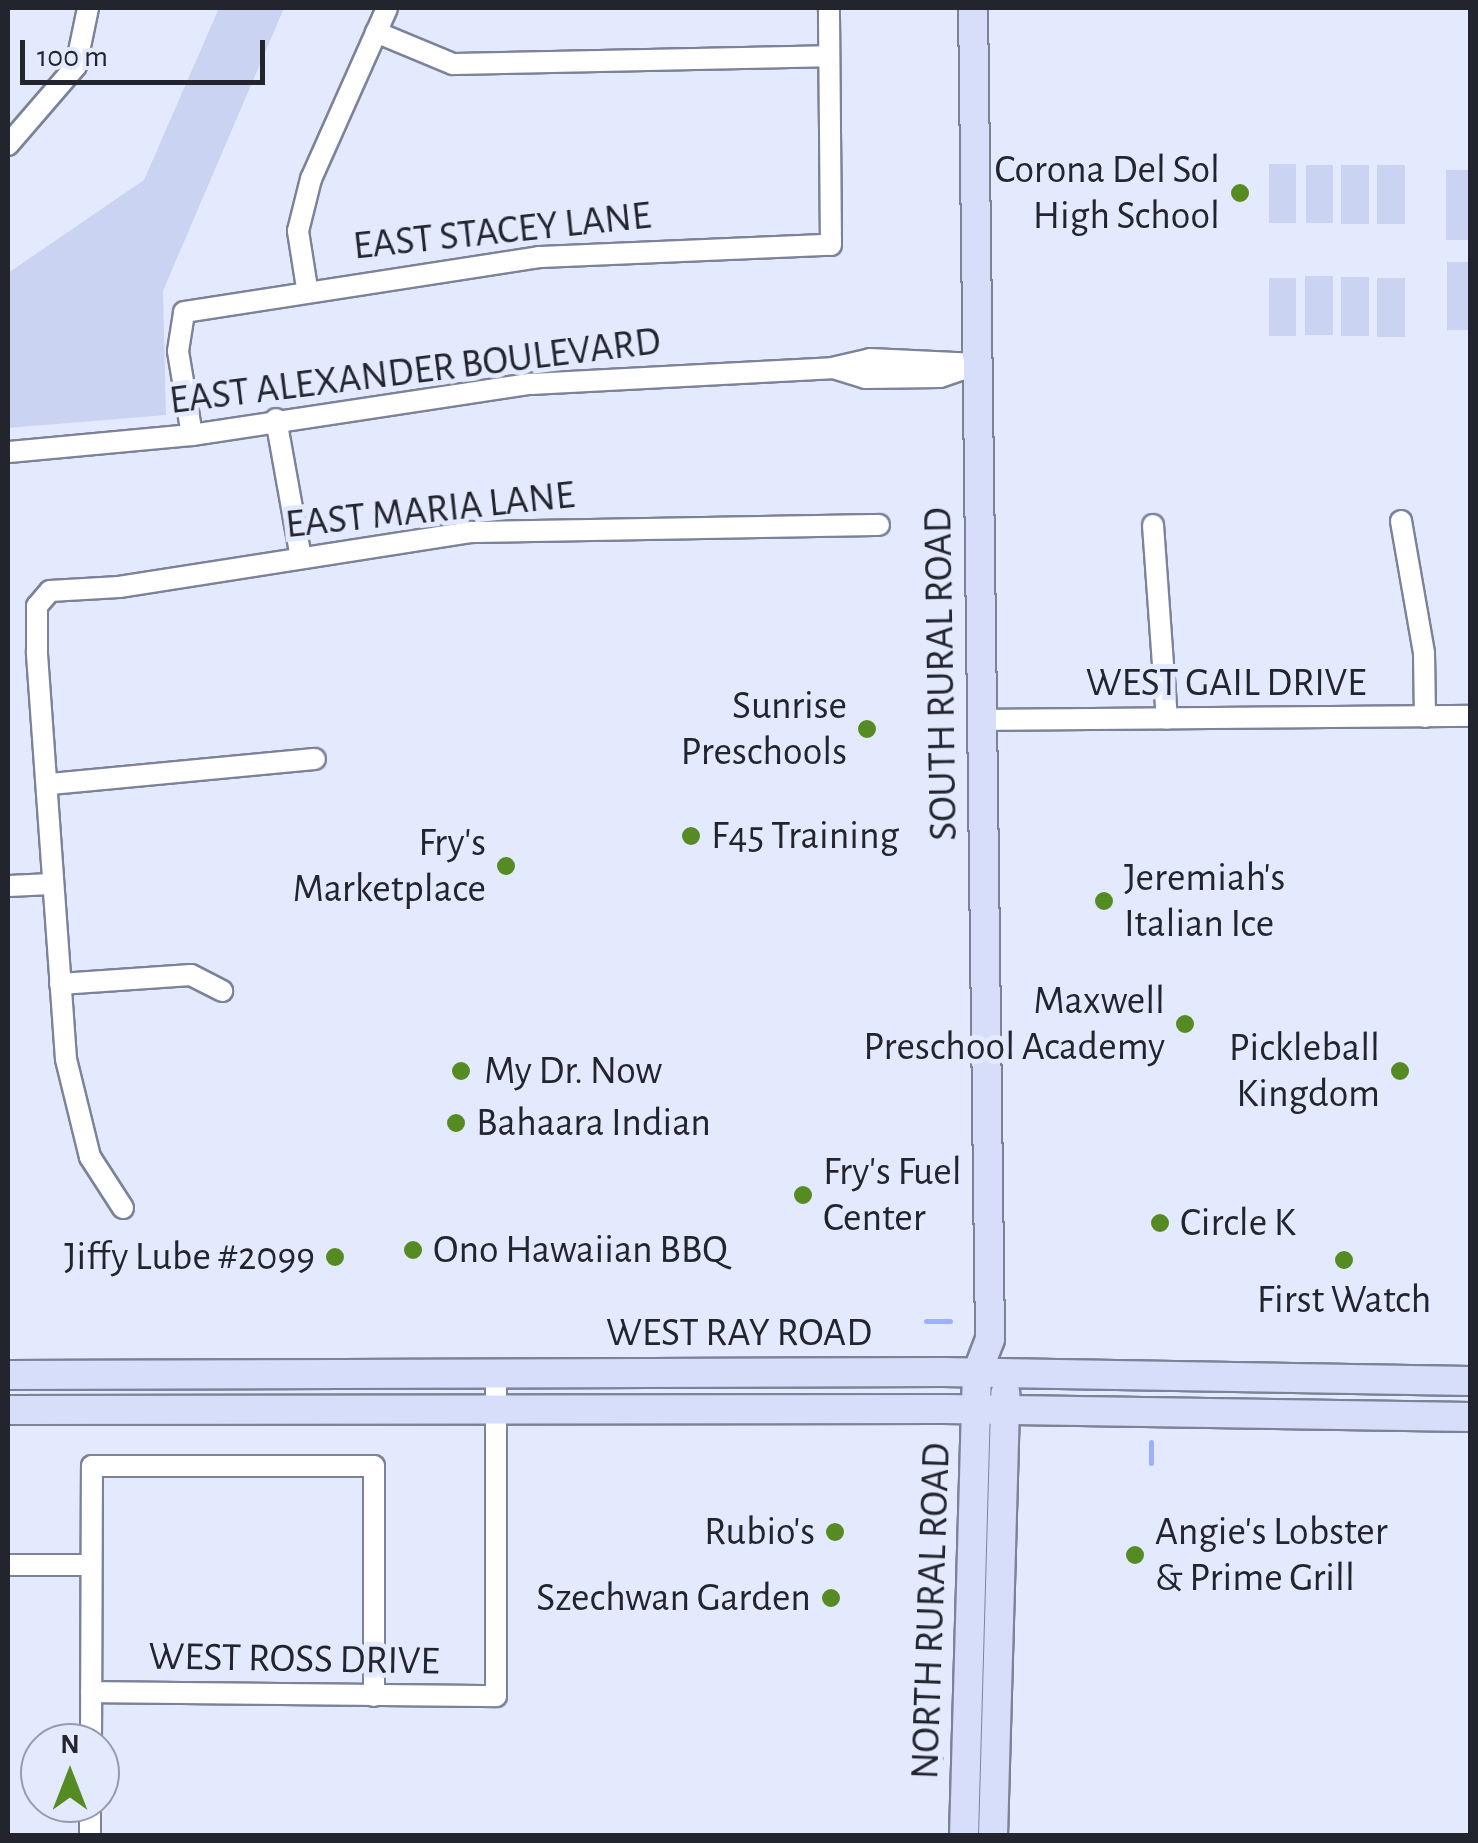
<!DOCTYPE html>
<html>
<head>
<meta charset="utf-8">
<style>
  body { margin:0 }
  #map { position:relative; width:1478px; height:1843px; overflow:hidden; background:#e4eafe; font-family:"Alegreya Sans",sans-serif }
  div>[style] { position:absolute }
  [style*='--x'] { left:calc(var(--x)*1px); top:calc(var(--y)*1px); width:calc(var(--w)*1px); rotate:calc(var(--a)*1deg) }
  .green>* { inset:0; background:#cad3f2; transform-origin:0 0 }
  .stream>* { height:5px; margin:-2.5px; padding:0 2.5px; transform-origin:2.5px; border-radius:2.5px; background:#9db0fd }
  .roads { filter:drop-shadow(2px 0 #7c8399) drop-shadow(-2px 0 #7c8399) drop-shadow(0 2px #7c8399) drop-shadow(0 -2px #7c8399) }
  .minor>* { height:20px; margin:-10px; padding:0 10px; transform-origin:10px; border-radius:10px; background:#fff }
  .major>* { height:28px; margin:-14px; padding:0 14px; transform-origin:14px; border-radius:14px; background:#d6def9 }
  .dots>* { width:28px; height:28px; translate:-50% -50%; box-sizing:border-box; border:5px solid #e4eafe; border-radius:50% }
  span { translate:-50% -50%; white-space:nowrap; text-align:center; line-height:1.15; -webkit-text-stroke:10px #e4eafe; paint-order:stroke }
  .poi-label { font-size:40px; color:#22252e }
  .right { translate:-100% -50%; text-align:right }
  .left { translate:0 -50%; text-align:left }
  .street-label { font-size:40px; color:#22252e }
  .frame { position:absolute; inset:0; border:10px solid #22252e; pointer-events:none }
  .north { position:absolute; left:20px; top:1723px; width:100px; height:100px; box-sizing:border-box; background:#e4eafe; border:2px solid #969bab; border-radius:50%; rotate:0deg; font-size:28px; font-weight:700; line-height:40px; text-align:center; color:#22252e }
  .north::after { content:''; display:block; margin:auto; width:35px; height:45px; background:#568a23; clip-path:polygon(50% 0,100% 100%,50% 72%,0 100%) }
  .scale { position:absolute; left:20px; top:40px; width:245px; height:45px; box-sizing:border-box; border:5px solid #22252e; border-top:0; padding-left:12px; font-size:30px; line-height:35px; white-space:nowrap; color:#22252e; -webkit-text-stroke:8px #e4eafe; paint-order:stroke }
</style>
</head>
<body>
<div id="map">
  <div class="green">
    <div style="clip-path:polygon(219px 8px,284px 8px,163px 291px,166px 415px,8px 428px,8px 273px,144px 180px)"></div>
    <div style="left:1269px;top:164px;width:27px;height:59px"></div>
    <div style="left:1306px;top:165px;width:27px;height:58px"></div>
    <div style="left:1341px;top:165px;width:28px;height:59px"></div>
    <div style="left:1377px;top:165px;width:28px;height:59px"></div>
    <div style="left:1446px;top:170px;width:24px;height:70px"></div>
    <div style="left:1447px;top:262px;width:23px;height:68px"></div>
    <div style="left:1333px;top:276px;width:59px;height:28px;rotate:90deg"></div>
    <div style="left:1341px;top:277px;width:28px;height:59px"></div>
    <div style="left:1269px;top:278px;width:27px;height:58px"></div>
    <div style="left:1377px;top:278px;width:28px;height:59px"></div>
  </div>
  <div class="stream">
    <div style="--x:926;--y:1321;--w:24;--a:0"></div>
    <div style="--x:1151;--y:1463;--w:21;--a:-90"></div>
    <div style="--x:920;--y:1757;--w:21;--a:3"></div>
  </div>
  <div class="roads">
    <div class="minor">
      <div style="--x:376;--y:32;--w:83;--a:22.6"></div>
      <div style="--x:453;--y:64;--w:376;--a:-1.2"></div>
      <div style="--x:8;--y:145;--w:104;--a:-49.3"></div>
      <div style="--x:76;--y:66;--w:59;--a:-78.3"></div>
      <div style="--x:307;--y:288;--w:58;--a:-99"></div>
      <div style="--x:298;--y:231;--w:54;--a:-76"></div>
      <div style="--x:311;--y:179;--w:187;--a:-66"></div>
      <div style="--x:833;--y:368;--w:34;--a:17"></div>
      <div style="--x:865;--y:378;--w:75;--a:-0.8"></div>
      <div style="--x:940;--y:377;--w:37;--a:-19"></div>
      <div style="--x:276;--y:419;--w:141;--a:79.8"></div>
      <div style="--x:192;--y:435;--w:85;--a:-99.5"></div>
      <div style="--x:178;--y:351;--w:39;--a:-81"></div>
      <div style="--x:184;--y:312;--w:359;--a:-8.8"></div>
      <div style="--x:539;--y:257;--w:292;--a:-2.4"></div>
      <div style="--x:831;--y:245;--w:237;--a:-90.5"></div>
      <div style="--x:8;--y:452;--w:185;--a:-5.3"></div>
      <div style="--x:192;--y:435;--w:343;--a:-8.6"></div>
      <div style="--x:531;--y:384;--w:301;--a:-3"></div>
      <div style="--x:832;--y:368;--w:39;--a:-13"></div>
      <div style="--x:870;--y:359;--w:107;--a:2.7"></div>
      <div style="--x:1401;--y:521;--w:134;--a:80.1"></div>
      <div style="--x:1424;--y:653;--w:64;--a:89.1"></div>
      <div style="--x:1153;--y:525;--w:194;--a:85.9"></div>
      <div style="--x:982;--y:720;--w:488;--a:-0.5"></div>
      <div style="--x:50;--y:784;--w:266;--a:-5.4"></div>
      <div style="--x:8;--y:886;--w:44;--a:-2.6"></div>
      <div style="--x:60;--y:984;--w:131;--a:-3.9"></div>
      <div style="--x:191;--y:975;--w:35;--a:27"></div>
      <div style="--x:123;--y:1208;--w:61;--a:-122.9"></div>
      <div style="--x:90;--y:1157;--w:101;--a:-103.8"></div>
      <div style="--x:66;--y:1059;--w:409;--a:-94.1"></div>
      <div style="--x:37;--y:651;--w:45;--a:-90"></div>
      <div style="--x:37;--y:606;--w:20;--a:-49"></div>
      <div style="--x:50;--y:591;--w:69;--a:-3.3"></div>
      <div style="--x:119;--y:587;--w:357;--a:-8.9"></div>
      <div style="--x:472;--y:532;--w:407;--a:-1"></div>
      <div style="--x:8;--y:1565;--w:83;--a:0"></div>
      <div style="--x:91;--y:1692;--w:405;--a:0.6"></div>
      <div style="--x:496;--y:1696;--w:322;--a:-90"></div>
      <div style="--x:91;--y:1743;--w:277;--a:-89.8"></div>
      <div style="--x:92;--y:1466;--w:282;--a:0"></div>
      <div style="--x:374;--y:1466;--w:230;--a:90"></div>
      <div style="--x:90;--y:1836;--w:33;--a:-90"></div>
    </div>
    <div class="major">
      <div style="--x:8;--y:1375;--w:934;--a:-0.18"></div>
      <div style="--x:942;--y:1372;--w:528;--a:0.98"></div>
      <div style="--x:8;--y:1410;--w:936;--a:-0.06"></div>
      <div style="--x:944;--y:1409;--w:526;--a:0.87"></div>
      <div style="--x:964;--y:1836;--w:463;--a:-88.4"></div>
      <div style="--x:977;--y:1373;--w:36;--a:-69"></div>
      <div style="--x:990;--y:1339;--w:1331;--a:-90.73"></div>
      <div style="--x:993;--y:1836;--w:443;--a:-88.4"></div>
    </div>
  </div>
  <div class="dots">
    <div style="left:1240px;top:193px;background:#568a23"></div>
    <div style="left:867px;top:729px;background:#568a23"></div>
    <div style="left:691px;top:836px;background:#568a23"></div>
    <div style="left:506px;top:866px;background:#568a23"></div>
    <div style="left:1104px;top:901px;background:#568a23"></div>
    <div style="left:1185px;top:1024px;background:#568a23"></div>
    <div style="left:461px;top:1071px;background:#568a23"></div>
    <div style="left:1400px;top:1071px;background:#568a23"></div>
    <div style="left:456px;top:1123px;background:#568a23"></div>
    <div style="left:803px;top:1195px;background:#568a23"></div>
    <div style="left:1160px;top:1223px;background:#568a23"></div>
    <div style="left:413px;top:1250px;background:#568a23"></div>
    <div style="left:335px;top:1257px;background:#568a23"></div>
    <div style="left:1344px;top:1260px;background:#568a23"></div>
    <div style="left:835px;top:1532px;background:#568a23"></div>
    <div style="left:1135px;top:1555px;background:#568a23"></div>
    <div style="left:831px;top:1598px;background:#568a23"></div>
  </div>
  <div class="poi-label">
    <span class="right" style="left:1220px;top:193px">Corona Del Sol<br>High School</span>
    <span class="right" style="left:847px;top:729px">Sunrise<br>Preschools</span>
    <span class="left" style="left:711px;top:836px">F45 Training</span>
    <span class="right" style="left:486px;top:866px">Fry's<br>Marketplace</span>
    <span class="left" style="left:1124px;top:901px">Jeremiah's<br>Italian Ice</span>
    <span class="right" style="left:1165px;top:1024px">Maxwell<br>Preschool Academy</span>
    <span class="right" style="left:1380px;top:1071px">Pickleball<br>Kingdom</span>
    <span class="left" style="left:484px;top:1071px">My Dr. Now</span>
    <span class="left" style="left:476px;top:1123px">Bahaara Indian</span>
    <span class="left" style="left:823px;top:1195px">Fry's Fuel<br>Center</span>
    <span class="left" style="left:1180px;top:1223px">Circle K</span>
    <span class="left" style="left:433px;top:1250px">Ono Hawaiian BBQ</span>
    <span class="right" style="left:315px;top:1257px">Jiffy Lube #2099</span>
    <span style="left:1344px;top:1300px">First Watch</span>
    <span class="right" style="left:815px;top:1532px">Rubio's</span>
    <span class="left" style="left:1155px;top:1555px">Angie's Lobster<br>&amp; Prime Grill</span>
    <span class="right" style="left:811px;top:1598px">Szechwan Garden</span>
  </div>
  <div class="street-label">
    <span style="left:502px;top:231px;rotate:-6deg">EAST STACEY LANE</span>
    <span style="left:415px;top:371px;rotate:-7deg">EAST ALEXANDER BOULEVARD</span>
    <span style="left:430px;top:510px;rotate:-6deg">EAST MARIA LANE</span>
    <span style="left:941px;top:674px;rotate:-91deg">SOUTH RURAL ROAD</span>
    <span style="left:1226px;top:683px">WEST GAIL DRIVE</span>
    <span style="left:739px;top:1333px">WEST RAY ROAD</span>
    <span style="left:931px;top:1611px;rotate:-88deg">NORTH RURAL ROAD</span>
    <span style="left:294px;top:1659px;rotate:1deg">WEST ROSS DRIVE</span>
  </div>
  <div class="frame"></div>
  <div class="north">N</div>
  <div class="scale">100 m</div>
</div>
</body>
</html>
